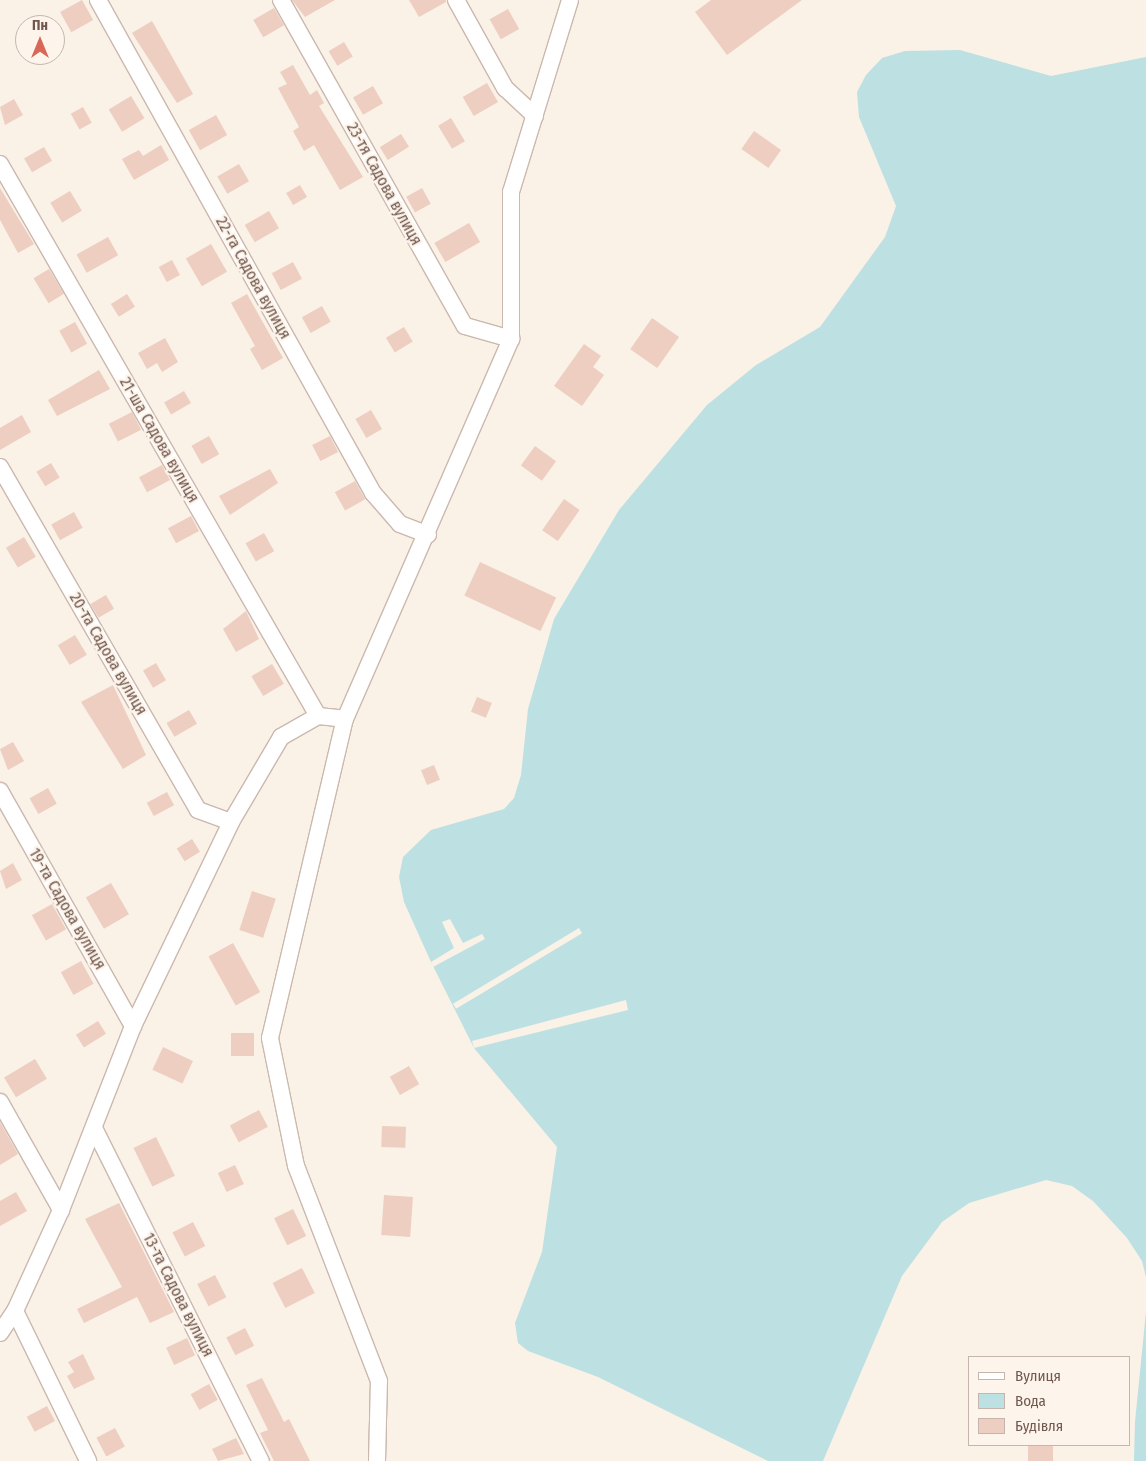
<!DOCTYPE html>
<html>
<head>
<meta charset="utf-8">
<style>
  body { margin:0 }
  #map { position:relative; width:1146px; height:1461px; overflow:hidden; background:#faf1e7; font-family:"Fira Sans Condensed",sans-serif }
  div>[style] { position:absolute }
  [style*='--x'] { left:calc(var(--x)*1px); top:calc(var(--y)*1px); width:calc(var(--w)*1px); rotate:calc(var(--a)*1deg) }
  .water>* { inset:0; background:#bde0e2 }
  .pier>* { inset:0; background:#faf1e7; transform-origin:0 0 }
  .building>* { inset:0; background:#edcec1; transform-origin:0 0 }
  .roads { filter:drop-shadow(1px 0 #cbb8ae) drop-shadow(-1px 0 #cbb8ae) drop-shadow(0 1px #cbb8ae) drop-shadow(0 -1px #cbb8ae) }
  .street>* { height:16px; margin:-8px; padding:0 8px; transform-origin:8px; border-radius:8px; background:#fff }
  span { translate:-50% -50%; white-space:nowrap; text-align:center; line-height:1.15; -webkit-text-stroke:4.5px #fdf5ec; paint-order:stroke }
  .street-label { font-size:16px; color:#71574d }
  .legend { position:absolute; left:968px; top:1356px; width:162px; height:90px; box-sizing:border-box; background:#fdf5ec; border:1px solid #c5b6ac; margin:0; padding:6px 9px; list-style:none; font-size:15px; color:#71574d }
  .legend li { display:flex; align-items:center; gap:10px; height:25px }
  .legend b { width:25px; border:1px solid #c5b6ac }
  .north { position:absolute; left:15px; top:15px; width:50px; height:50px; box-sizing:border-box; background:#fdf5ec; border:1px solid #c5b6ac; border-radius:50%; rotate:0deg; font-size:14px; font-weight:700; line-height:20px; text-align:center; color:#71574d }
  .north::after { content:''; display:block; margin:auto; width:18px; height:22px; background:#d96757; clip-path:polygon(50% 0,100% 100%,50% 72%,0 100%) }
</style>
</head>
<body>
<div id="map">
  <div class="water">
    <div style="clip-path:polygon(960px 50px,1051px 76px,1146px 57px,1146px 1277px,1142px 1261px,1127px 1238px,1093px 1201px,1072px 1186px,1046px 1180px,969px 1203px,942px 1222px,902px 1276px,823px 1461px,768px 1461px,598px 1377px,528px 1351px,518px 1343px,515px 1323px,542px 1252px,557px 1147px,474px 1048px,431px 962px,404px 902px,399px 877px,403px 857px,431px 830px,504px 809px,514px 798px,521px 775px,528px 709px,554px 619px,619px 510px,707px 405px,756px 365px,820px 327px,885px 237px,896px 206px,859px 117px,857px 92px,866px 75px,882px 58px,905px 51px)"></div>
    <div style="clip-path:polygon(1146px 1312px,1146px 1461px,1134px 1461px,1135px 1422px)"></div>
  </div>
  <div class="pier">
    <div style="clip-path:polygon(450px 919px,463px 943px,482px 934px,485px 939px,433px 967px,431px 962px,454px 948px,442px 922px)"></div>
    <div style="left:579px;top:928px;width:6px;height:147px;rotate:59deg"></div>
    <div style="clip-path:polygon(626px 1000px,628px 1010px,474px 1048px,472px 1041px)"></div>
  </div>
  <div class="building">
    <div style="left:82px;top:0;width:23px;height:25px;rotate:61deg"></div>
    <div style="clip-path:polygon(292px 0,335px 0,305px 17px)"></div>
    <div style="clip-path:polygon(409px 0,446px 0,446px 2px,419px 17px)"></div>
    <div style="clip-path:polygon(711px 0,802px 0,727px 55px,695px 12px)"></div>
    <div style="left:274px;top:8px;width:20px;height:24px;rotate:60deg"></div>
    <div style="left:508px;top:9px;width:23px;height:21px;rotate:61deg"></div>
    <div style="clip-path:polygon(152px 21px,193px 94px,177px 103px,132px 33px)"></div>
    <div style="left:344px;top:42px;width:17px;height:18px;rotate:59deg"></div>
    <div style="clip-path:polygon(293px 65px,310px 95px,317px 90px,324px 103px,319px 106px,363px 177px,340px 190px,314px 145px,304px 151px,293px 131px,299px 127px,278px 88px,287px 84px,280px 72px)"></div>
    <div style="left:487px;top:83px;width:22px;height:28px;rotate:60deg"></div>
    <div style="left:373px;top:86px;width:20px;height:23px;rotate:60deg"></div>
    <div style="left:131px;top:96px;width:26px;height:26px;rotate:59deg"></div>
    <div style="clip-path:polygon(14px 99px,23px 115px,5px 125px,0 107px)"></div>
    <div style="left:83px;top:107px;width:18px;height:14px;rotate:61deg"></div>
    <div style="left:216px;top:115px;width:23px;height:31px;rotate:61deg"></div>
    <div style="left:451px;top:118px;width:27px;height:15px;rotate:59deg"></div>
    <div style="left:754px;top:131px;width:33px;height:22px;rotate:35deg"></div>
    <div style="left:401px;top:134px;width:15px;height:25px;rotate:58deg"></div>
    <div style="clip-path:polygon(161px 145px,169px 160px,134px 180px,122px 159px,139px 150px,143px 156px)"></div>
    <div style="left:44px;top:147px;width:16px;height:23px;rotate:60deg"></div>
    <div style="left:239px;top:164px;width:20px;height:25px;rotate:60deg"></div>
    <div style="left:300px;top:185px;width:14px;height:16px;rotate:60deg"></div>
    <div style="clip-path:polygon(0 188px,34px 244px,18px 253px,0 220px)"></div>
    <div style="left:422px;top:188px;width:18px;height:18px;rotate:61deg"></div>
    <div style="left:70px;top:191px;width:23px;height:23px;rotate:59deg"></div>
    <div style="left:269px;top:211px;width:20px;height:28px;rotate:60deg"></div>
    <div style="left:469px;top:223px;width:22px;height:40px;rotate:60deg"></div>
    <div style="left:108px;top:237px;width:21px;height:36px;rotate:61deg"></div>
    <div style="left:211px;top:244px;width:32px;height:29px;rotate:60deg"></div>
    <div style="left:172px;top:260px;width:17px;height:15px;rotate:62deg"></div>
    <div style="left:293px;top:262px;width:19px;height:24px;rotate:62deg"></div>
    <div style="left:49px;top:269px;width:29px;height:18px;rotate:59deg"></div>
    <div style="left:127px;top:294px;width:15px;height:19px;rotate:58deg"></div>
    <div style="clip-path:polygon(247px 294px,283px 358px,262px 370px,250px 349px,255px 346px,231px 303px)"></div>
    <div style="left:322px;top:306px;width:18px;height:23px;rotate:61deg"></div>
    <div style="left:652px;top:318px;width:33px;height:38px;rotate:35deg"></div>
    <div style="left:75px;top:322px;width:25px;height:18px;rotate:61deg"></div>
    <div style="left:404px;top:327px;width:17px;height:21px;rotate:59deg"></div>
    <div style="clip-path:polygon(165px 338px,178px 362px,162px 372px,157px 363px,147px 369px,138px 353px)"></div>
    <div style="clip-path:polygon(584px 344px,601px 356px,593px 367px,604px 375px,582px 406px,554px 386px)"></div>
    <div style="clip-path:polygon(99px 370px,110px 389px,57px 416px,48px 400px)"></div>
    <div style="left:184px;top:391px;width:14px;height:23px;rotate:60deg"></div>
    <div style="left:371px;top:410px;width:22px;height:18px;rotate:60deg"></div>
    <div style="left:132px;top:412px;width:20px;height:26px;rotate:63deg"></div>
    <div style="clip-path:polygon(22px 415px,31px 432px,0 450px,0 428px)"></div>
    <div style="left:209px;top:436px;width:21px;height:20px;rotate:61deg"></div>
    <div style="left:330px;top:436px;width:18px;height:20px;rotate:63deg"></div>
    <div style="left:535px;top:446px;width:26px;height:24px;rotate:36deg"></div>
    <div style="left:51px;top:463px;width:17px;height:17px;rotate:59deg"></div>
    <div style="left:162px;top:465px;width:17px;height:26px;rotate:62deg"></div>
    <div style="clip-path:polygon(270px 469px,278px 483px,230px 515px,219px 496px)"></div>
    <div style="left:355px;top:481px;width:21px;height:23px;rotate:61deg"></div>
    <div style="left:564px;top:499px;width:19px;height:38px;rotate:35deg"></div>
    <div style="left:74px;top:512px;width:18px;height:26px;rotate:61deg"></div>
    <div style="left:191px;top:516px;width:17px;height:26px;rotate:62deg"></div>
    <div style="left:264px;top:533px;width:21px;height:21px;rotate:61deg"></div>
    <div style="left:24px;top:537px;width:23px;height:21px;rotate:59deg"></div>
    <div style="left:480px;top:562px;width:84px;height:37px;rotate:25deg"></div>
    <div style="left:106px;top:595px;width:16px;height:18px;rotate:60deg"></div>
    <div style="clip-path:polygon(246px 611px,259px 639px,236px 652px,223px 629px)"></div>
    <div style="left:75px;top:635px;width:23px;height:20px;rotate:59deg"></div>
    <div style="left:156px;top:663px;width:20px;height:15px;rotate:60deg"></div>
    <div style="left:272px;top:664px;width:23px;height:24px;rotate:59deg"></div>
    <div style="clip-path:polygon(113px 685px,146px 755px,123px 769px,81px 702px)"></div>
    <div style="left:477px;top:697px;width:16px;height:16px;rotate:22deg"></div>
    <div style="left:189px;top:710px;width:16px;height:26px;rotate:60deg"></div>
    <div style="clip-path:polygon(13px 742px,24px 761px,8px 770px,0 749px)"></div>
    <div style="left:434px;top:765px;width:16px;height:14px;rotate:68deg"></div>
    <div style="left:48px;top:788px;width:18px;height:21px;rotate:61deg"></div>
    <div style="left:167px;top:792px;width:15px;height:23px;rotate:62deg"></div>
    <div style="left:192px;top:839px;width:15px;height:18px;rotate:58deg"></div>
    <div style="clip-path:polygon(13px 863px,22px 880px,6px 889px,0 871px)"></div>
    <div style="left:111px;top:883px;width:36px;height:29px;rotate:60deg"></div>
    <div style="left:252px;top:891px;width:25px;height:41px;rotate:18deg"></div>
    <div style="left:52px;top:904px;width:29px;height:23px;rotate:61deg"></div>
    <div style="left:233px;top:943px;width:56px;height:28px;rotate:61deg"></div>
    <div style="left:81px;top:961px;width:26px;height:23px;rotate:61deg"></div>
    <div style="left:98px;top:1021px;width:15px;height:26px;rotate:58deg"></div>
    <div style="left:231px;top:1033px;width:23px;height:23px"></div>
    <div style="left:163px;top:1047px;width:33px;height:25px;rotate:25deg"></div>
    <div style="left:35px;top:1059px;width:23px;height:36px;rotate:59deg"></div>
    <div style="left:409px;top:1066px;width:21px;height:22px;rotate:61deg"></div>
    <div style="left:259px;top:1110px;width:19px;height:33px;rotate:62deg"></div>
    <div style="clip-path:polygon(0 1122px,18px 1154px,0 1165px)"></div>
    <div style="left:382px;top:1126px;width:24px;height:21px;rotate:2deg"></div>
    <div style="left:156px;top:1137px;width:43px;height:25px;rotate:64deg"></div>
    <div style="left:235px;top:1165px;width:21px;height:19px;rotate:65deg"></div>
    <div style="clip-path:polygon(16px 1192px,27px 1211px,0 1226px,0 1201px)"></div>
    <div style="left:384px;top:1195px;width:29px;height:40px;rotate:4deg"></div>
    <div style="clip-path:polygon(119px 1203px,174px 1312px,150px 1323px,137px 1297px,84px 1323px,77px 1309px,122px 1287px,85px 1219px)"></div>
    <div style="left:293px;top:1209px;width:30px;height:21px;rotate:64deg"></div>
    <div style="left:193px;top:1222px;width:27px;height:23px;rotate:63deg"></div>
    <div style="left:302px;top:1268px;width:28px;height:33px;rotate:63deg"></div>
    <div style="left:215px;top:1275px;width:25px;height:20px;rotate:63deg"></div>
    <div style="left:245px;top:1328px;width:20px;height:21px;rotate:63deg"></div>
    <div style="left:187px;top:1338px;width:19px;height:23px;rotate:65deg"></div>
    <div style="clip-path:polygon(83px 1354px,95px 1379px,74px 1389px,67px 1376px,74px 1372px,68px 1362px)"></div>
    <div style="clip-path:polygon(262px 1378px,284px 1422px,289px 1419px,310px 1461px,274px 1461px,260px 1433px,268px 1430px,246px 1385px)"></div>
    <div style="left:209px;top:1384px;width:18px;height:21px;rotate:61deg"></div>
    <div style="left:47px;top:1406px;width:17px;height:23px;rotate:62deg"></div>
    <div style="left:115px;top:1428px;width:21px;height:21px;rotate:62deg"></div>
    <div style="clip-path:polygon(236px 1438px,244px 1454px,218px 1461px,212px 1449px)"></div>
    <div style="left:1028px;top:1445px;width:25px;height:16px"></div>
  </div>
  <div class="roads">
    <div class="street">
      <div style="--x:98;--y:0;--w:565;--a:60.85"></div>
      <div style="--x:373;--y:493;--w:41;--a:48.9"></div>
      <div style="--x:400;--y:524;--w:30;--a:21"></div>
      <div style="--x:281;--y:0;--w:374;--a:60.6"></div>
      <div style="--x:465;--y:326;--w:48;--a:15.8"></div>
      <div style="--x:456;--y:0;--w:101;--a:60.9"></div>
      <div style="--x:505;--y:88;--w:41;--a:43"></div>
      <div style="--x:0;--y:164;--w:637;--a:60.05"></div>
      <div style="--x:0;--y:467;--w:396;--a:60"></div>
      <div style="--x:198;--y:810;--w:35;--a:20"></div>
      <div style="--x:0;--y:791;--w:270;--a:60.5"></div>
      <div style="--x:0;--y:1102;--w:124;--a:60.5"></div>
      <div style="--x:95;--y:1130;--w:370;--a:63.4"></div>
      <div style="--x:15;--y:1311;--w:167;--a:64"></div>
      <div style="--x:0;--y:1333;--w:27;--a:-56"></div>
      <div style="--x:15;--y:1311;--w:111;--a:-65.5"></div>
      <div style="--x:61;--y:1210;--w:198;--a:-68.6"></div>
      <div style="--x:133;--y:1026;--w:226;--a:-64.3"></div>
      <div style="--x:231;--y:822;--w:99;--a:-59.5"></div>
      <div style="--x:281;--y:737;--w:43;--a:-29.6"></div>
      <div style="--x:318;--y:716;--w:27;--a:6"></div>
      <div style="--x:377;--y:1461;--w:80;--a:-88.6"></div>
      <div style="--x:379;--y:1381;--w:230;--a:-111.1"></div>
      <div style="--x:296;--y:1166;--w:131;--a:-101.5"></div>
      <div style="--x:270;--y:1038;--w:328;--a:-76.8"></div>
      <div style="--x:345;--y:719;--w:415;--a:-66.4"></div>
      <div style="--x:511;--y:339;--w:147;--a:-90"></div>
      <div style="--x:511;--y:192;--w:201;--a:-72.9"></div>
    </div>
  </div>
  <div class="street-label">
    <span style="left:384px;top:184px;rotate:61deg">23-тя Садова вулиця</span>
    <span style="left:253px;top:278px;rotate:61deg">22-га Садова вулиця</span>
    <span style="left:159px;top:440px;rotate:60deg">21-ша Садова вулиця</span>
    <span style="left:108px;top:654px;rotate:60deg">20-та Садова вулиця</span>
    <span style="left:67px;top:909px;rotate:60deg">19-та Садова вулиця</span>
    <span style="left:178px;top:1295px;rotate:63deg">13-та Садова вулиця</span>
  </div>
  <ul class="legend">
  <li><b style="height:6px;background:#fff"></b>Вулиця</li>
  <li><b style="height:14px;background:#bde0e2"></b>Вода</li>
  <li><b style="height:14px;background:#edcec1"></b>Будівля</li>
  </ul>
  <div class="north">Пн</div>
</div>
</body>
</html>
